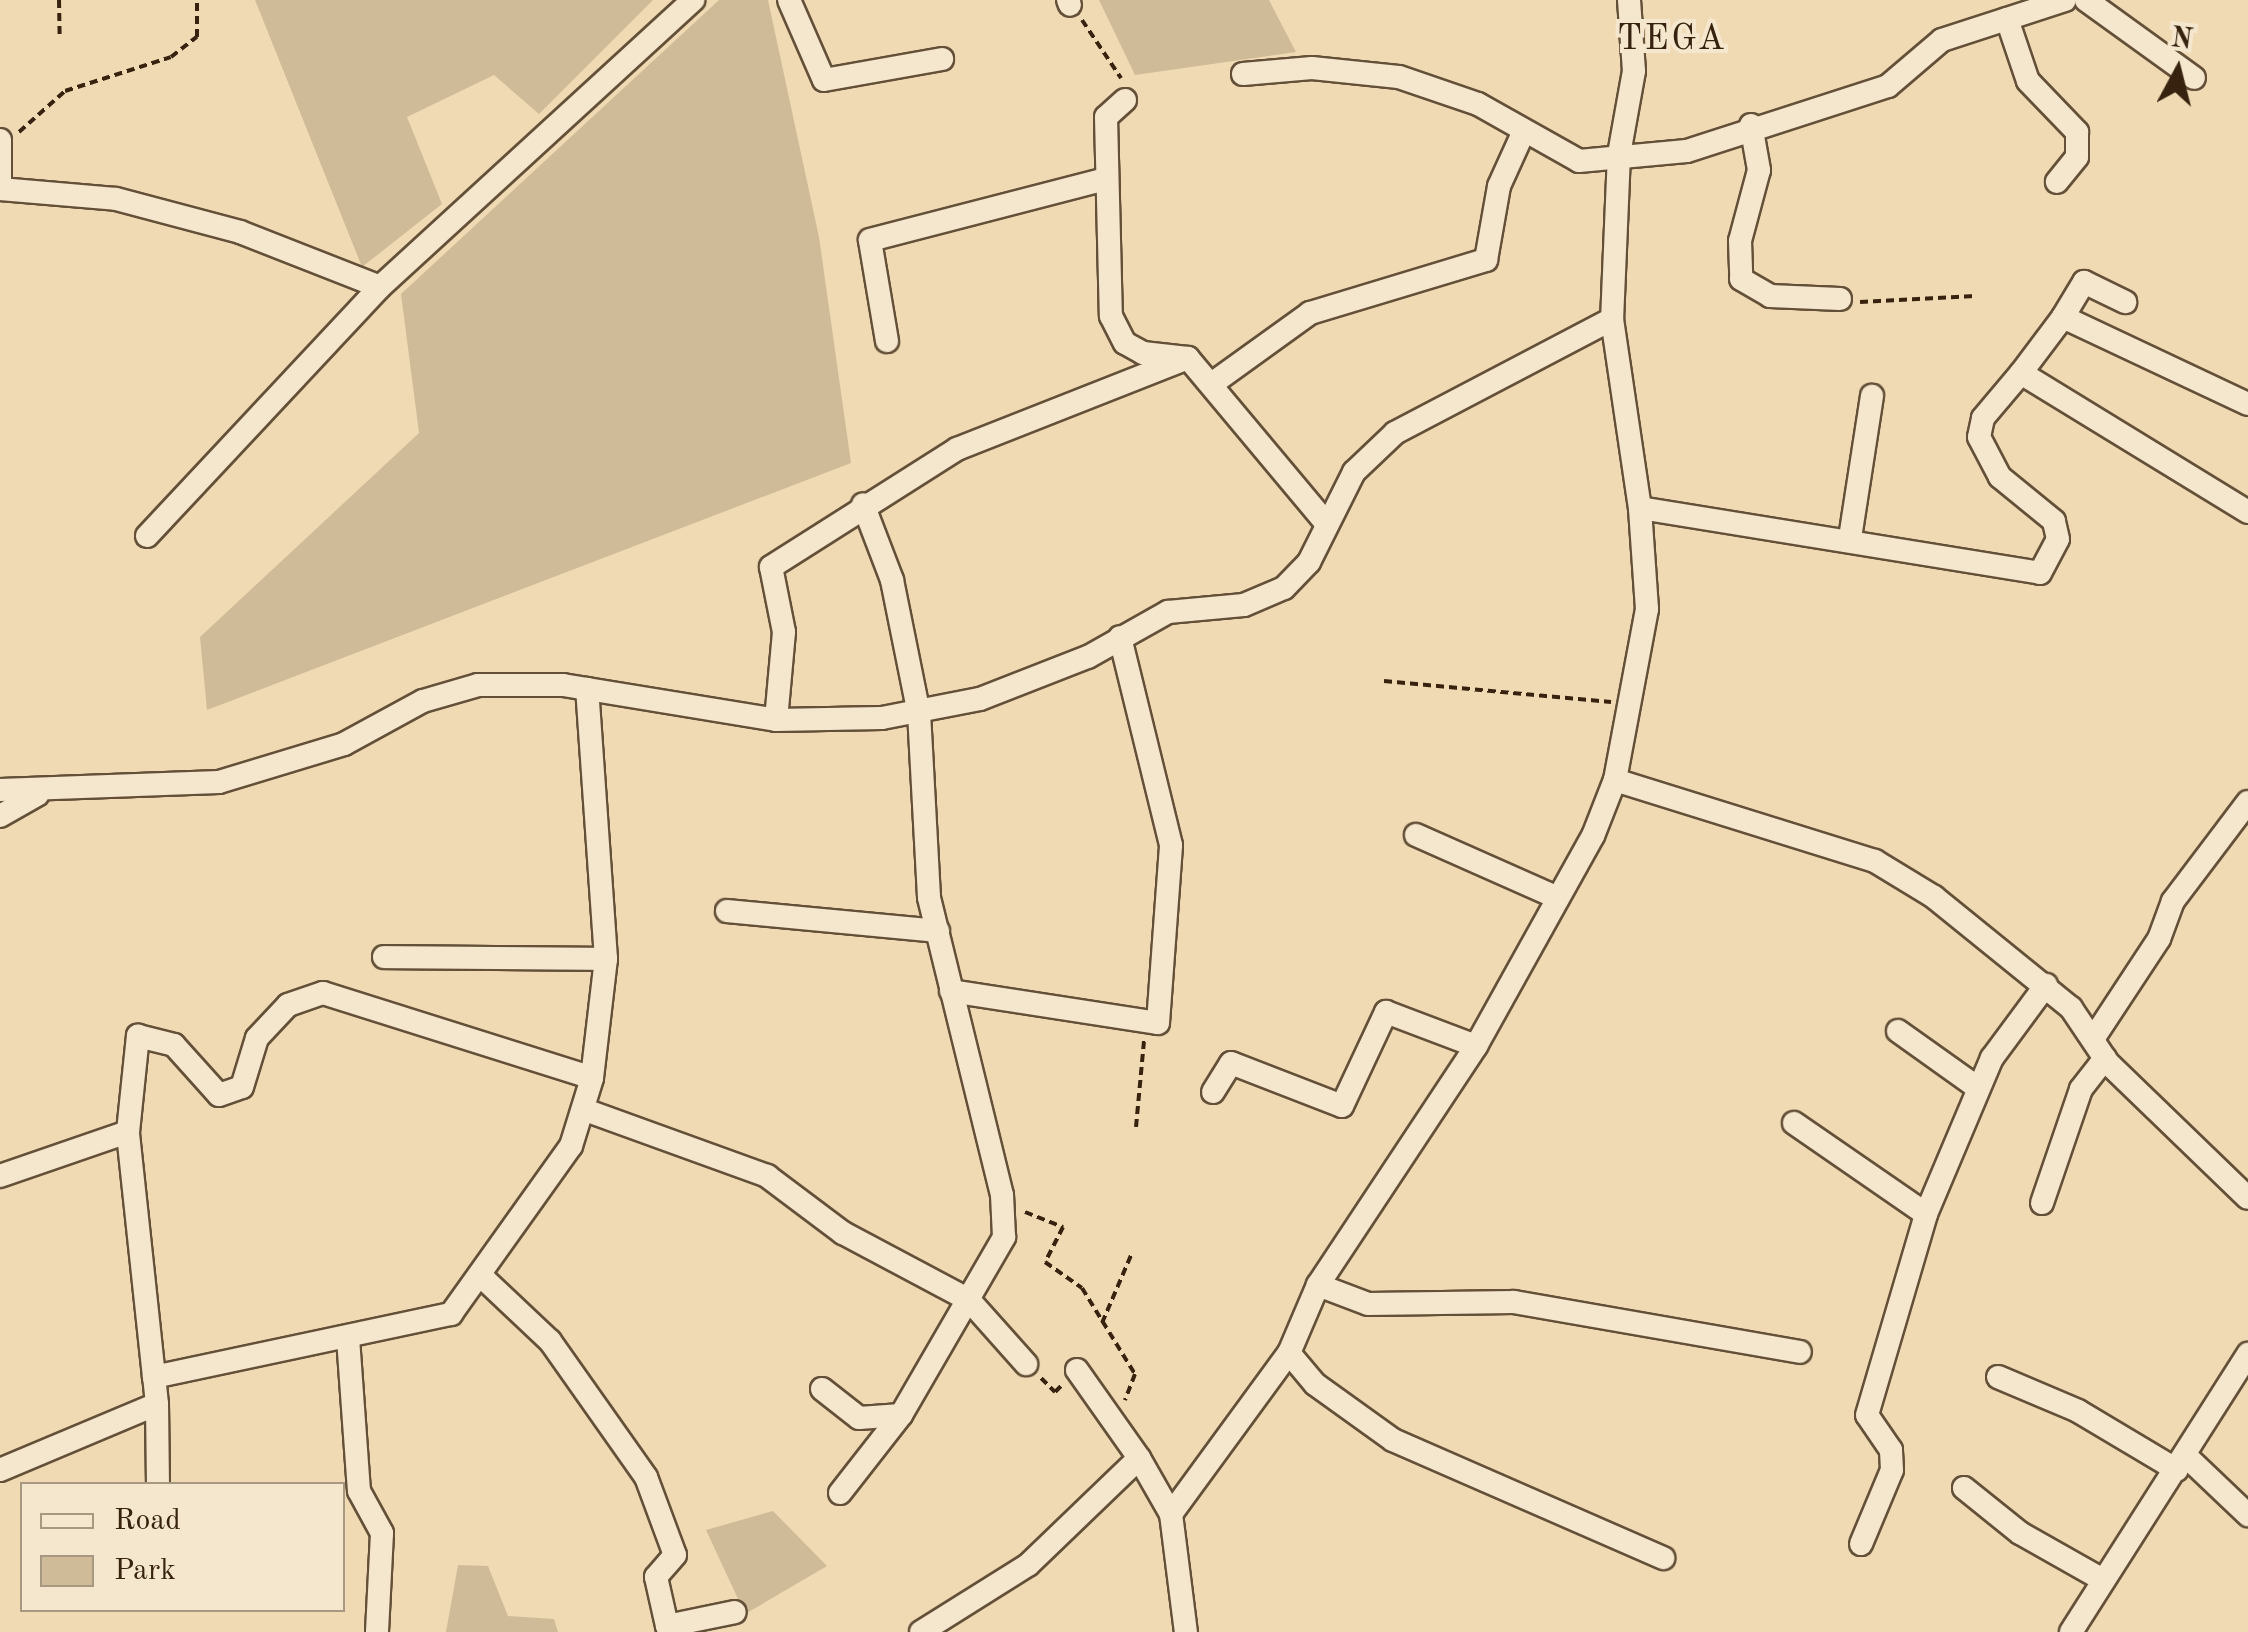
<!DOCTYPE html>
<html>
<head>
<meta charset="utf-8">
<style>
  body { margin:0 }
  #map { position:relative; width:2248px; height:1632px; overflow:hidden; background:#f0dab4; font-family:"Old Standard TT",serif }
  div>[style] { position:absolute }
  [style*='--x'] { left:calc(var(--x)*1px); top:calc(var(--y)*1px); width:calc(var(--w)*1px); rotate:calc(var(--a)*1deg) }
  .green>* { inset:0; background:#d0bb98 }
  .path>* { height:4px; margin-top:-2px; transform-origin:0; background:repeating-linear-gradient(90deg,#36220e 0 8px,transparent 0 13px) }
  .roads { filter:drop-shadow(2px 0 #645038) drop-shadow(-2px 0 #645038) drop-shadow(0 2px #645038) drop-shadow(0 -2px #645038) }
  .minor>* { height:22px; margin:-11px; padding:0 11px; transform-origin:11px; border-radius:11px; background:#f5e7ce }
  span { translate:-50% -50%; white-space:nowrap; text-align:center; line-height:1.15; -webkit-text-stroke:8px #f5e7ce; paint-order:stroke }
  .quarter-label { font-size:35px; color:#36220e; letter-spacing:2.5px }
  .legend { position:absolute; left:20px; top:1482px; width:325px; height:130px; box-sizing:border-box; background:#f5e7ce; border:2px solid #a99881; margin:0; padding:12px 18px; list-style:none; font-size:30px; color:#36220e }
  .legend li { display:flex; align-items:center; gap:20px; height:50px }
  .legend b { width:50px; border:2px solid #a99881 }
  .north { position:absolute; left:2128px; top:20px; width:100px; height:100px; -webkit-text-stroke:8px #f5e7ce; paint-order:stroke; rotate:7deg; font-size:28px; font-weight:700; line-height:40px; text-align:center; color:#36220e }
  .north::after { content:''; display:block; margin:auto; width:35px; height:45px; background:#36220e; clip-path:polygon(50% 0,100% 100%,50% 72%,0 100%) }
</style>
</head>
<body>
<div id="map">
  <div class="green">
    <div style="clip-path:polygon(255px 0,653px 0,539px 114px,494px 75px,407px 117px,442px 204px,362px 267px)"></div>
    <div style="clip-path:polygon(719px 0,768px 0,819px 237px,851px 463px,207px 710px,200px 637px,419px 433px,401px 294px)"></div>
    <div style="clip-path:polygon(1099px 0,1269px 0,1296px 52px,1135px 75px)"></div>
    <div style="clip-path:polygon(773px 1511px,827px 1566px,745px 1614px,706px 1530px)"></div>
    <div style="clip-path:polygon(458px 1565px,488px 1566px,508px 1616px,554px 1619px,558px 1632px,446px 1632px)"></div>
  </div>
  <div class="path">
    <div style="--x:59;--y:0;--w:39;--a:89"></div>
    <div style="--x:1082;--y:20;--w:70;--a:56.1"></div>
    <div style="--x:19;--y:132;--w:62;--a:-41.7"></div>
    <div style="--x:65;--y:91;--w:111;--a:-17.8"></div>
    <div style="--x:171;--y:57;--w:33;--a:-38"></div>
    <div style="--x:197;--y:37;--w:37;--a:-90"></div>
    <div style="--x:1860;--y:302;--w:115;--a:-3"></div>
    <div style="--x:1384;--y:681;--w:228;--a:5.3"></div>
    <div style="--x:1136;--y:1127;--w:87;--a:-84.7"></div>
    <div style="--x:1025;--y:1212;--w:41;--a:21.5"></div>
    <div style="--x:1063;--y:1227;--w:39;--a:117"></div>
    <div style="--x:1045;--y:1262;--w:45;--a:35.1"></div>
    <div style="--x:1082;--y:1288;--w:101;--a:58.4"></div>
    <div style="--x:1135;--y:1374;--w:28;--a:111"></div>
    <div style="--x:1102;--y:1323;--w:76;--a:-66.8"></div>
    <div style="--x:1041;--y:1378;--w:20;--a:45"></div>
    <div style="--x:1055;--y:1392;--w:11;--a:-45"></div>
  </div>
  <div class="roads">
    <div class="minor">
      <div style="--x:789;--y:0;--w:87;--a:66.4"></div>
      <div style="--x:824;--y:80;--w:120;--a:-10.1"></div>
      <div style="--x:1068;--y:0;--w:5;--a:68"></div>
      <div style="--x:1629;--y:0;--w:71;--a:86"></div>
      <div style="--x:1634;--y:71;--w:84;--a:100.2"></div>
      <div style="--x:1619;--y:154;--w:165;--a:92.4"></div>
      <div style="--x:1612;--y:319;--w:191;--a:81.6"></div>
      <div style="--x:1640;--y:508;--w:405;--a:9.2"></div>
      <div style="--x:2040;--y:573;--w:38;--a:-62"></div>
      <div style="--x:2058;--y:539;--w:18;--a:-103"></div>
      <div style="--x:2054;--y:521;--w:70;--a:-140.8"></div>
      <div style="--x:2000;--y:477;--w:45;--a:-117.7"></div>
      <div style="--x:1979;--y:437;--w:19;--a:-78"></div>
      <div style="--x:1983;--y:418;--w:59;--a:-49.8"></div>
      <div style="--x:2021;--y:373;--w:266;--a:31.5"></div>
      <div style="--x:2086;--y:0;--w:133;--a:35.8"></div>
      <div style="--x:2007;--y:19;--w:65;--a:71.3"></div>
      <div style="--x:2028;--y:81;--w:71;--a:46.1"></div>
      <div style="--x:2077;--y:132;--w:25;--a:90"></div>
      <div style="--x:2077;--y:157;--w:32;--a:129"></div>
      <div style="--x:1243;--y:74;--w:69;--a:-5"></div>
      <div style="--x:1312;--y:68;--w:87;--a:5.9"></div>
      <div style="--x:1399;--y:77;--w:83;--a:18.9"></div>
      <div style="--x:1478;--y:104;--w:116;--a:29.4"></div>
      <div style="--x:1579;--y:161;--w:108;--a:-5.3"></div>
      <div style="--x:1687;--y:151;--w:211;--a:-17.9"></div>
      <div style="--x:1888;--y:86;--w:71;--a:-40.4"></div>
      <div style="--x:1942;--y:40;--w:129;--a:-18"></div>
      <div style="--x:1125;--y:100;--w:25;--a:138"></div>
      <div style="--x:1106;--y:117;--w:199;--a:88.6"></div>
      <div style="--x:1111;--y:316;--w:30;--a:63"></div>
      <div style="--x:1125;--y:343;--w:21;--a:29"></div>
      <div style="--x:1143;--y:353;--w:45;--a:6.3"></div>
      <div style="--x:1188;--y:358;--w:214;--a:50.1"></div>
      <div style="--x:1751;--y:125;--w:46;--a:79.9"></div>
      <div style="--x:1759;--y:170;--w:73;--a:105"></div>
      <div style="--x:1740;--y:241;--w:38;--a:88"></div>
      <div style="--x:1741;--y:279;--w:34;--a:30"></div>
      <div style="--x:1770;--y:296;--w:70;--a:2.5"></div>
      <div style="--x:0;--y:140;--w:46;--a:90"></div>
      <div style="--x:0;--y:189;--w:116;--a:4.9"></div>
      <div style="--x:116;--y:199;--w:128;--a:14.9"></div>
      <div style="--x:240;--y:232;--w:150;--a:21.4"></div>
      <div style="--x:2063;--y:317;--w:41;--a:-59"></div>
      <div style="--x:2084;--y:282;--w:46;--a:26"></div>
      <div style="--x:887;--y:341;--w:102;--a:-99.6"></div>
      <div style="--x:870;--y:240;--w:244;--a:-14.5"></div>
      <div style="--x:2021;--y:373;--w:70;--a:-53.1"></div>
      <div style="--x:2063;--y:317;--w:204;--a:25.2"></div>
      <div style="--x:1213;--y:383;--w:120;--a:-35.8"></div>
      <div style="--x:1310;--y:313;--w:184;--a:-16.8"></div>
      <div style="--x:1486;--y:260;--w:75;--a:-80"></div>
      <div style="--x:1499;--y:186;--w:58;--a:-65.6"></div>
      <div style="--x:147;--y:536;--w:341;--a:-46.9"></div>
      <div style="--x:380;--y:287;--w:425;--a:-42.5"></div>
      <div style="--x:1850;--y:538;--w:144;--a:-81.2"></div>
      <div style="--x:776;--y:720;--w:88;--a:-84.8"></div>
      <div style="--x:784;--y:632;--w:66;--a:-101.3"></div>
      <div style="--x:771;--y:567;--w:220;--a:-32.4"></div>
      <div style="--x:957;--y:449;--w:248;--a:-21.5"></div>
      <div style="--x:1615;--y:780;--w:272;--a:17.3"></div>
      <div style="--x:1875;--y:861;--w:69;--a:31.4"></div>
      <div style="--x:1934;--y:897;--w:176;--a:39"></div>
      <div style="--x:2071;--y:1008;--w:66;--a:56.1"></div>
      <div style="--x:2108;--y:1063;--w:194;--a:44"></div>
      <div style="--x:0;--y:790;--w:219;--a:-2.1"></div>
      <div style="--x:219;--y:782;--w:131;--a:-16.9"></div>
      <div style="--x:344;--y:744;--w:90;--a:-28.6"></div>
      <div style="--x:423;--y:701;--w:57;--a:-16.2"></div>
      <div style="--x:478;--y:685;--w:85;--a:0"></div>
      <div style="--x:563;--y:685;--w:216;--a:9.3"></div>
      <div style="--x:776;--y:720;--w:106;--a:-1.1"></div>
      <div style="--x:882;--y:718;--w:100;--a:-11"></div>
      <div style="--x:980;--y:699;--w:116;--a:-21.3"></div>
      <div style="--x:1088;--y:657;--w:92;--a:-29.4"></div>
      <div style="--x:1168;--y:612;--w:76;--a:-5.3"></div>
      <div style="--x:1244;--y:605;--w:43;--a:-23"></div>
      <div style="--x:1284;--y:588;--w:36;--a:-46"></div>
      <div style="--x:1309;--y:562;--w:101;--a:-63.4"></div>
      <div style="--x:1354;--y:472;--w:57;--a:-43.6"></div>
      <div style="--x:1395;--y:433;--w:245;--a:-27.7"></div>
      <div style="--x:0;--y:816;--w:43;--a:-29.6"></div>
      <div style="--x:1416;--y:835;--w:155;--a:23.9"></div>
      <div style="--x:727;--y:911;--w:212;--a:5.4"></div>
      <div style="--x:384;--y:957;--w:222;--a:0.5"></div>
      <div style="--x:951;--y:991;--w:209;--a:8.8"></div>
      <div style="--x:1158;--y:1023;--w:178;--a:-85.8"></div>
      <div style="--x:1171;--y:845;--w:214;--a:-103.8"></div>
      <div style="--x:1898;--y:1031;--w:98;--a:35.5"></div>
      <div style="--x:2093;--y:1039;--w:120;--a:-56.6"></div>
      <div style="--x:2159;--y:939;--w:40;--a:-69.8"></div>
      <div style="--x:2173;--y:901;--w:124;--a:-52.9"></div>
      <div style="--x:1213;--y:1092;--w:34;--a:-58"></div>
      <div style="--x:1231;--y:1063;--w:119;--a:21.2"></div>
      <div style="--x:1342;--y:1106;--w:104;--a:-64.9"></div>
      <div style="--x:1386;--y:1012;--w:96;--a:20.7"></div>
      <div style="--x:585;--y:1110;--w:194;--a:19.9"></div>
      <div style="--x:767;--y:1176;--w:95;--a:36.9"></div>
      <div style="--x:843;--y:1233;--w:143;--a:28"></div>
      <div style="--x:969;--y:1300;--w:86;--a:48.3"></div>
      <div style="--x:1794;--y:1123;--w:160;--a:34.6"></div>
      <div style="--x:0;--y:1176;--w:135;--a:-19"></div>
      <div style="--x:2042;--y:1203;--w:120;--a:-71.1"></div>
      <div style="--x:2081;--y:1089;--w:39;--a:-52"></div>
      <div style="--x:480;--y:1275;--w:96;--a:43.3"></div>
      <div style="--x:550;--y:1341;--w:166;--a:54.8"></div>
      <div style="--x:646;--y:1477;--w:83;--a:69.6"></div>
      <div style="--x:675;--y:1555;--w:29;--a:131"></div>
      <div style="--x:656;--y:1577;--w:50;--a:77.3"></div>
      <div style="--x:667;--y:1626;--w:69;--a:-11.6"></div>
      <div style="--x:1318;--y:1285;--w:53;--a:20.8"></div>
      <div style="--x:1368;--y:1304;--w:146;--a:-0.8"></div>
      <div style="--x:1514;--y:1302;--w:290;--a:9.9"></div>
      <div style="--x:348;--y:1338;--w:153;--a:85.9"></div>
      <div style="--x:359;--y:1491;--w:48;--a:61.3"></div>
      <div style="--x:382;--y:1533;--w:99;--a:92.9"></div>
      <div style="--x:1289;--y:1353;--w:40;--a:50"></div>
      <div style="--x:1315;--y:1384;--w:96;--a:35.7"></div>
      <div style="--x:1393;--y:1440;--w:295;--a:23.6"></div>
      <div style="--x:1077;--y:1370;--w:108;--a:54.8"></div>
      <div style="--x:154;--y:1377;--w:246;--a:-96.1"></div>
      <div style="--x:128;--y:1132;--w:97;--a:-84.1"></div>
      <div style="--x:138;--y:1036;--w:37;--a:14"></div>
      <div style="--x:174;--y:1045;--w:67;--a:48"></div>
      <div style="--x:219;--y:1095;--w:24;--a:-19"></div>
      <div style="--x:242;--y:1087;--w:51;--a:-73"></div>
      <div style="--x:257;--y:1038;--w:45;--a:-46.8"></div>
      <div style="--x:288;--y:1005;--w:37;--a:-19"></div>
      <div style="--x:323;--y:993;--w:282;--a:17.5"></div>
      <div style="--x:1998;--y:1377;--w:87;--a:23"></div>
      <div style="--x:2078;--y:1411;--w:115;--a:30.8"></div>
      <div style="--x:822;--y:1389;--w:47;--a:38.1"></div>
      <div style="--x:859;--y:1418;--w:42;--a:-4.1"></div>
      <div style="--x:157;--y:1404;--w:80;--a:89.3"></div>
      <div style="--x:2186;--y:1456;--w:86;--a:43.6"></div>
      <div style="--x:0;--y:1470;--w:170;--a:-22.8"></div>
      <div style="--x:157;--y:1404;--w:27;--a:-96"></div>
      <div style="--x:154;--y:1377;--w:304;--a:-12"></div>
      <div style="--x:451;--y:1314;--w:206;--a:-54.5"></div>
      <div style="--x:571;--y:1146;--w:71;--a:-72.8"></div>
      <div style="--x:592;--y:1078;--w:120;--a:-83.3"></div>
      <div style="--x:606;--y:959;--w:271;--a:-94"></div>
      <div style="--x:1964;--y:1488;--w:72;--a:38.8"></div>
      <div style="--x:2020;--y:1533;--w:95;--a:29.5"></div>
      <div style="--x:840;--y:1493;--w:99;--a:-52"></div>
      <div style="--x:901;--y:1415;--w:206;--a:-59.9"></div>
      <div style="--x:1004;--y:1237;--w:42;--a:-92.7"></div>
      <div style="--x:1002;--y:1195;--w:307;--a:-103.8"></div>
      <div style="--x:929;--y:897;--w:183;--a:-93.1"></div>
      <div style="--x:919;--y:714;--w:137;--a:-101.4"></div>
      <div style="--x:892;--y:580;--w:81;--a:-110.9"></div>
      <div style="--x:1171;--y:1514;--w:200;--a:-53.8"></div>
      <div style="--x:1289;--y:1353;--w:74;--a:-66.9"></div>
      <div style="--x:1318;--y:1285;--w:287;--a:-56.5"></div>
      <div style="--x:1476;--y:1046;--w:240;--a:-60.9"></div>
      <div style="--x:1593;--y:836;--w:60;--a:-68.6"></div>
      <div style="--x:1615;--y:780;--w:174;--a:-79.4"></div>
      <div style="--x:1647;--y:609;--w:101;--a:-94"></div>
      <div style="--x:1861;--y:1544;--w:80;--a:-67.3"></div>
      <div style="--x:1892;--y:1470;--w:20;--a:-93"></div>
      <div style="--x:1891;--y:1450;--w:42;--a:-124.4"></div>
      <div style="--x:1867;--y:1415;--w:209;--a:-73.6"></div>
      <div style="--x:1926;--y:1214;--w:169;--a:-67.1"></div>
      <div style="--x:1992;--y:1058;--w:91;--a:-53.5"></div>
      <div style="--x:921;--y:1632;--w:126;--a:-32.1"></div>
      <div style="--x:1028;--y:1565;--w:154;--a:-43.9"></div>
      <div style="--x:1139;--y:1458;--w:64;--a:60.3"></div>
      <div style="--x:1171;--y:1514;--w:119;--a:82.8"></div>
      <div style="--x:2071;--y:1632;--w:330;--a:-57.5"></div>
    </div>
  </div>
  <div class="quarter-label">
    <span style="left:1672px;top:40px">TEGA</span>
  </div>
  <ul class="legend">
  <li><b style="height:12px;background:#f5e7ce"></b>Road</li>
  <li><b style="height:28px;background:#d0bb98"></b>Park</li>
  </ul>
  <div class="north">N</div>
</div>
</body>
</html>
